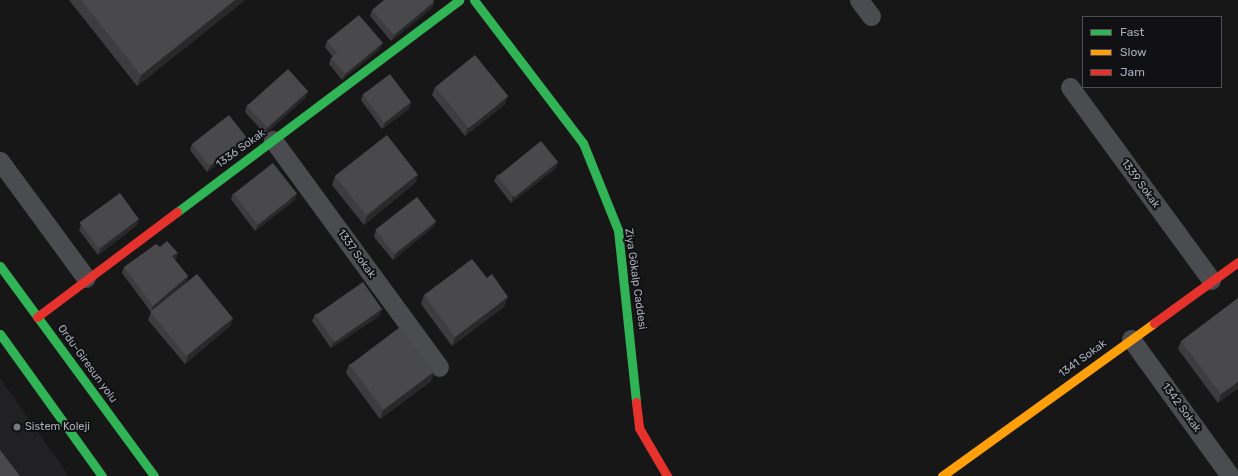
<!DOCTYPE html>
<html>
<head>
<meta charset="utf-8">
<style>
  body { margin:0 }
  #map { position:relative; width:1238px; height:476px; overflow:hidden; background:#171717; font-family:Rubik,sans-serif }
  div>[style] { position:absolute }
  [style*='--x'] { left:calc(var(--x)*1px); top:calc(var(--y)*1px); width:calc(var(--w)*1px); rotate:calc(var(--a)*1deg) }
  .built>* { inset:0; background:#212123 }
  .street>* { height:19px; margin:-9.5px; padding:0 9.5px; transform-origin:9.5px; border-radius:9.5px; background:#4b4c50 }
  .fast>* { height:9px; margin:-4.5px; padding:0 4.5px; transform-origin:4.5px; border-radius:4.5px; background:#30b455 }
  .slow>* { height:9px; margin:-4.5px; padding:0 4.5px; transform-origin:4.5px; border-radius:4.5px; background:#ff9f0a }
  .jam>* { height:9px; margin:-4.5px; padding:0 4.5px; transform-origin:4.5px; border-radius:4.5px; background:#e5322d }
  .wall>* { inset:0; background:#3d3d3f }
  .shaded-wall>* { inset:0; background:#29292a }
  .building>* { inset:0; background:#49494c; transform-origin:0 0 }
  .dots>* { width:11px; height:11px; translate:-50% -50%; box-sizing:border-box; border:2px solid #111113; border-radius:50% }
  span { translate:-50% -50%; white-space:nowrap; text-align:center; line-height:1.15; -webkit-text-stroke:4px #111113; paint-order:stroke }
  .street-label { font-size:11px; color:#a8adb8 }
  .poi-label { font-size:11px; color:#a8adb8 }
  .left { translate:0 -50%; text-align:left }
  .legend { position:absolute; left:1082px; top:16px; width:140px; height:72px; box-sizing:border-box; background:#111113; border:1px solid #4d4f55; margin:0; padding:5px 7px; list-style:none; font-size:12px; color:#a8adb8 }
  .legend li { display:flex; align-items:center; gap:8px; height:20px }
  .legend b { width:20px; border:1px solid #4d4f55 }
</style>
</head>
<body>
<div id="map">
  <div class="built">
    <div style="clip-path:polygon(0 378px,69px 476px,0 476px)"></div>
  </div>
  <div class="street">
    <div style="--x:859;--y:0;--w:20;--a:53"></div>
    <div style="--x:1070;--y:87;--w:239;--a:53.8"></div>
    <div style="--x:273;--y:140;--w:281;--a:53.8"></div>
    <div style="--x:0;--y:161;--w:145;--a:53.7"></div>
    <div style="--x:1131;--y:339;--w:169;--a:54.1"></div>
  </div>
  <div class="fast">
    <div style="--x:474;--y:0;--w:180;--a:52.7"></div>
    <div style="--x:583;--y:143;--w:94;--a:68.1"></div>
    <div style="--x:618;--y:230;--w:173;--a:84"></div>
    <div style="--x:177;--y:212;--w:353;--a:-36.9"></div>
    <div style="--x:0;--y:266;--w:260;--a:53.7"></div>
    <div style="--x:0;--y:334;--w:175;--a:54.3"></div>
  </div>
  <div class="slow">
    <div style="--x:942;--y:476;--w:261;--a:-35.8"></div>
  </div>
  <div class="jam">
    <div style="--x:37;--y:317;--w:175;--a:-36.9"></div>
    <div style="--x:1154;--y:323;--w:104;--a:-36"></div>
    <div style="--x:636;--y:402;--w:26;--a:83"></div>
    <div style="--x:639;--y:428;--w:56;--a:59.7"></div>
  </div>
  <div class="wall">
    <div style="clip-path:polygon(69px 0,245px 0,137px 86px)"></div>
    <div style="clip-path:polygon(434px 2px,432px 8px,391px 41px,370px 16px,372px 10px)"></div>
    <div style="clip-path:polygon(327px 41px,380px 49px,342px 80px,329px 64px,331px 58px,333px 57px,325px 47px)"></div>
    <div style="clip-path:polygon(435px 87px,505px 104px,465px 136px,432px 95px)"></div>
    <div style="clip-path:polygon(308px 91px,305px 98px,265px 134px,245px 112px,247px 105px)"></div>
    <div style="clip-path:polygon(363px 94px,411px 102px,409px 109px,382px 129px,361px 100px)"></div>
    <div style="clip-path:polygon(192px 144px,244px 144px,207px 172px,190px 150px)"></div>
    <div style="clip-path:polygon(558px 162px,556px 168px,511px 203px,494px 181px,497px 175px)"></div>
    <div style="clip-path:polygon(418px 174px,415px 183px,364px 225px,332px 185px,335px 176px)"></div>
    <div style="clip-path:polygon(233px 193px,295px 200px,255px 231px,231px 199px)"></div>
    <div style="clip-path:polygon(139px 219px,137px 225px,98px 255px,79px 230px,81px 224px)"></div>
    <div style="clip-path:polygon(436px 221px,433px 227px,393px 260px,374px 237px,376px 230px)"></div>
    <div style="clip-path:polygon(175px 260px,188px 276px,186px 282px,151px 312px,122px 273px,124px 267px)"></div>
    <div style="clip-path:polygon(424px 295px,505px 306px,452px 346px,421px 304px)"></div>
    <div style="clip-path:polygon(382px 309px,379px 316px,331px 348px,312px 321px,315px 314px)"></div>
    <div style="clip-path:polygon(151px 312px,233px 318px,230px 326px,185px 364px,148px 320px)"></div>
    <div style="clip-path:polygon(1181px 341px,1238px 388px,1218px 403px,1178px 349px)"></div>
    <div style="clip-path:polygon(349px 364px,434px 372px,431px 381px,380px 419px,346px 373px)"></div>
  </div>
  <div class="shaded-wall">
    <div style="clip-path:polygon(235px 0,245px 0,137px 86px,141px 75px)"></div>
    <div style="clip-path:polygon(434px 2px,432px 8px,391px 41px,394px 35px)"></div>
    <div style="clip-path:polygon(383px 43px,380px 49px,342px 80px,345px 74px)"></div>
    <div style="clip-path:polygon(308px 91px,305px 98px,265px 134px,267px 127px)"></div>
    <div style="clip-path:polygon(508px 96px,505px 104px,465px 136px,468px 127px)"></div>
    <div style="clip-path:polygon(411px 102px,409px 109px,382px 129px,385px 123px)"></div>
    <div style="clip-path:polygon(246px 137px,244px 144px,207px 172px,210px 166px)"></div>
    <div style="clip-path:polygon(558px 162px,556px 168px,511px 203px,513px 196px)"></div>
    <div style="clip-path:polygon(418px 174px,415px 183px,364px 225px,367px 216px)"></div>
    <div style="clip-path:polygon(297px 194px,295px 200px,255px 231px,258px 225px)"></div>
    <div style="clip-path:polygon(139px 219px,137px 225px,98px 255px,100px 249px)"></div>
    <div style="clip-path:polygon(436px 221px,433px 227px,393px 260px,395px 254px)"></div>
    <div style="clip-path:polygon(178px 253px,176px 260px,172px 256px)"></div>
    <div style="clip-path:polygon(188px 276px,186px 282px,151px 312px,153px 306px)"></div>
    <div style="clip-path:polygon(508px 297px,505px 306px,452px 346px,455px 337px)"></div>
    <div style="clip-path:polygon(382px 309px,379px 316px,331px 348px,333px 342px)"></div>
    <div style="clip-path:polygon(233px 318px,230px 326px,185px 364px,188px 355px)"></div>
    <div style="clip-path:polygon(434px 372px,431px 381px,380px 419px,383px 410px)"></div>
    <div style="clip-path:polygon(1238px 382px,1238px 388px,1218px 403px,1221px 394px)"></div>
  </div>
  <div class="building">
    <div style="clip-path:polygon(81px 0,235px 0,141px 75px)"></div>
    <div style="clip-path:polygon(384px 0,433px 0,434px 2px,394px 35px,372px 10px)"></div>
    <div style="clip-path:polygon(359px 15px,383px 43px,345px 74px,331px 58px,337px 53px,327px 41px)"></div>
    <div style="left:475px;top:55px;width:53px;height:51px;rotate:51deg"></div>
    <div style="left:288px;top:69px;width:30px;height:55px;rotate:48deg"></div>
    <div style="left:390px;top:74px;width:35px;height:34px;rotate:53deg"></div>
    <div style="left:229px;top:115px;width:28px;height:47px;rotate:52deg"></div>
    <div style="left:387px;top:135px;width:50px;height:66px;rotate:52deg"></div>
    <div style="left:541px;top:141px;width:27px;height:56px;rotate:51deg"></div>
    <div style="left:273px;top:163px;width:39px;height:50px;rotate:52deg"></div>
    <div style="left:120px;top:193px;width:32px;height:50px;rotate:54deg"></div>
    <div style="left:417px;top:197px;width:31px;height:53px;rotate:52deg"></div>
    <div style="clip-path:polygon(167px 241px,178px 253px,172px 256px,188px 276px,153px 306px,124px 267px,156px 244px,160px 247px)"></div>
    <div style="clip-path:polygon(472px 259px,487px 278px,492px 274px,508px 297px,455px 337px,424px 295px)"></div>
    <div style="left:197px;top:274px;width:57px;height:60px;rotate:51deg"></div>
    <div style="left:363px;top:282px;width:33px;height:58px;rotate:55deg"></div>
    <div style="clip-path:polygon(1238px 298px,1238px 382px,1221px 394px,1181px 341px)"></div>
    <div style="left:400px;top:327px;width:56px;height:63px;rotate:53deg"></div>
    <div style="clip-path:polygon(0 450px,20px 476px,0 476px)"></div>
  </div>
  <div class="dots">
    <div style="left:17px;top:427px;background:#757880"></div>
  </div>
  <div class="street-label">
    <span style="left:241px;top:149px;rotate:-36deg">1336 Sokak</span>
    <span style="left:1140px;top:184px;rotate:54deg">1339 Sokak</span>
    <span style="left:356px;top:254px;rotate:54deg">1337 Sokak</span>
    <span style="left:635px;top:279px;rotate:82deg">Ziya Gökalp Caddesi</span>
    <span style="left:1083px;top:359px;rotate:-36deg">1341 Sokak</span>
    <span style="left:87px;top:364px;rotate:54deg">Ordu-Giresun yolu</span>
    <span style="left:1181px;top:408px;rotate:54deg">1342 Sokak</span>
  </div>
  <div class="poi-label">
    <span class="left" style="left:25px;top:427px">Sistem Koleji</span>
  </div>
  <ul class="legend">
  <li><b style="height:5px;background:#30b455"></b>Fast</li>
  <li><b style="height:5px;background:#ff9f0a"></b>Slow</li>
  <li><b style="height:5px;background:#e5322d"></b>Jam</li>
  </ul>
</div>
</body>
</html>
